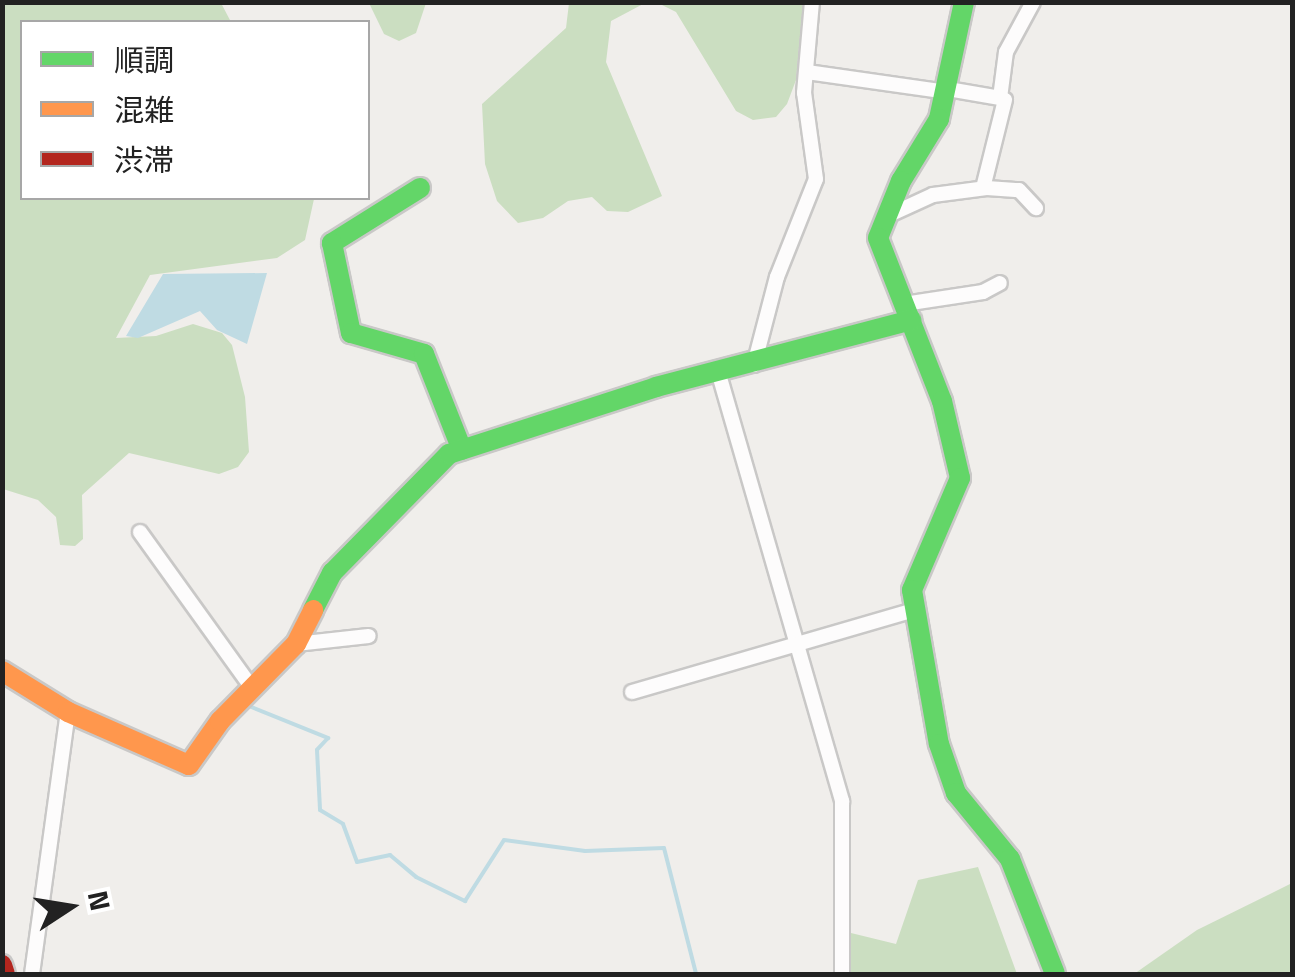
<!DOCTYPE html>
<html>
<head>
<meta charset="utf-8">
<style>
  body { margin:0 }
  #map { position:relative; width:1295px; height:977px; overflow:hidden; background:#f0eeeb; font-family:"Titillium Web","Noto Sans JP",sans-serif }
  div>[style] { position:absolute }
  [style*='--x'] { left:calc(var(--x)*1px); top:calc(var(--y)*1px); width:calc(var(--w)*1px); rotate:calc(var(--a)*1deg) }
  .forest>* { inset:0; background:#cbdec1 }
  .water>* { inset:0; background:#bfdbe3 }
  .stream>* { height:4px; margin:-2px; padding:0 2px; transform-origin:2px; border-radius:2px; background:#bfdbe3 }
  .roads { filter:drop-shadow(2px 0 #c9c8c7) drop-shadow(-2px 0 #c9c8c7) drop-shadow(0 2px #c9c8c7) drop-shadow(0 -2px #c9c8c7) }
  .street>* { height:14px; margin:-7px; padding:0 7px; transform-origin:7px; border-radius:7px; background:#fdfcfc }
  .fast>* { height:20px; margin:-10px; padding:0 10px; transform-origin:10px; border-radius:10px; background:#63d668 }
  .slow>* { height:20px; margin:-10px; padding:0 10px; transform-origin:10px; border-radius:10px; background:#ff974d }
  .jam>* { height:20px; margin:-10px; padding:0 10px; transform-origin:10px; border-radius:10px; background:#b3261e }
  span { translate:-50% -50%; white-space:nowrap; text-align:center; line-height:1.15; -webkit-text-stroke:8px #fff; paint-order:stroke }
  .frame { position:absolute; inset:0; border:5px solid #222; pointer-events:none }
  .legend { position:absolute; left:20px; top:20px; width:350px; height:180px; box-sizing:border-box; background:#fff; border:2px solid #a7a7a7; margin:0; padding:12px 18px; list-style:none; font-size:30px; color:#222 }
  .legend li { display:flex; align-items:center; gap:20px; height:50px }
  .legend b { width:50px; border:2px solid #a7a7a7 }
  .north { position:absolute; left:20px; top:857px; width:100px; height:100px; -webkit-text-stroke:8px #fff; paint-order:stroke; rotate:78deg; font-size:28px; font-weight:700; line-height:40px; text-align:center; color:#222 }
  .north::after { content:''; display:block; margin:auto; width:35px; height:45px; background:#222; clip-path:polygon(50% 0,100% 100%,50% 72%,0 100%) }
</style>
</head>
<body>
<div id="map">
  <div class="forest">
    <div style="clip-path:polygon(3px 3px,221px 3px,231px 22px,22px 22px,22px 198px,314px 199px,305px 240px,277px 258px,150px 275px,116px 338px,156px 336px,193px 324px,222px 333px,232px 345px,245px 397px,249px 452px,238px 467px,219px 474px,129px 453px,82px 495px,83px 539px,75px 546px,60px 545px,56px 517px,38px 500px,3px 489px)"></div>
    <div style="clip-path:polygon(369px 3px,426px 3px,416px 33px,399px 41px,384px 34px)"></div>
    <div style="clip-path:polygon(569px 3px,645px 3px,611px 21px,606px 62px,662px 196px,628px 212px,607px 211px,592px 197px,568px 201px,543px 218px,518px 223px,497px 201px,485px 164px,482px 104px,566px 28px)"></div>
    <div style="clip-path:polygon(658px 3px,803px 3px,796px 80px,787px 104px,776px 117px,753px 120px,736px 111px,676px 12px)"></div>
    <div style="clip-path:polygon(978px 867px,1017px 974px,849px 974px,851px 933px,896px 944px,918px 880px)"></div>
    <div style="clip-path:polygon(1292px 883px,1292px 974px,1134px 974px,1197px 930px)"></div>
  </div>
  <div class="water">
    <div style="clip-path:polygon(267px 273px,247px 344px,217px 330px,200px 311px,138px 338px,126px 336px,163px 274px)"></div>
  </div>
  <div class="stream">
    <div style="--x:244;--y:704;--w:91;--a:22"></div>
    <div style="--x:328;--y:738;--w:16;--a:133"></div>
    <div style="--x:317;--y:750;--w:60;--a:87.1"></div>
    <div style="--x:320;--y:810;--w:27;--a:31"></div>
    <div style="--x:343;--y:824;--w:40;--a:69.8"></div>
    <div style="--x:357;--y:862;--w:34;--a:-12"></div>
    <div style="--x:390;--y:855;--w:34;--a:40"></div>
    <div style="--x:416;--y:877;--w:55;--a:26.1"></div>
    <div style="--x:465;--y:901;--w:72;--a:-57.4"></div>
    <div style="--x:504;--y:840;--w:82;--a:7.7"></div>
    <div style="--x:585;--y:851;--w:79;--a:-2.2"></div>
    <div style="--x:664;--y:848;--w:130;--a:75.7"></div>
    <div style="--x:217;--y:711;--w:23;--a:-45"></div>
  </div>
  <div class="roads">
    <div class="street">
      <div style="--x:807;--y:72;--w:141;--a:8.1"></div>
      <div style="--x:948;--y:89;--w:53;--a:9.8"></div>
      <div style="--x:1000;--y:98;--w:46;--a:-82.6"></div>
      <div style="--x:1006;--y:52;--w:57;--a:-61.6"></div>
      <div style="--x:983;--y:188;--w:91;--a:-76"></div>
      <div style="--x:885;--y:217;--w:53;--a:-24.6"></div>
      <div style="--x:933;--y:195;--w:54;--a:-7.4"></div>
      <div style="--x:987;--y:188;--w:32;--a:4"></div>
      <div style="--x:1019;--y:190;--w:25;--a:47"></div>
      <div style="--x:904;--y:304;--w:80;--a:-8.6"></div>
      <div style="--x:983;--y:292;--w:19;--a:-28"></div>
      <div style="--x:754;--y:365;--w:91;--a:-75.4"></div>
      <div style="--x:777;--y:277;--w:105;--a:-68.3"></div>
      <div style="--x:816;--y:179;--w:87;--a:-97.9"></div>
      <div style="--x:804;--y:93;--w:91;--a:-85"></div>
      <div style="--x:718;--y:371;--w:448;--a:73.9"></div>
      <div style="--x:842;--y:801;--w:173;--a:90"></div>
      <div style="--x:140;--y:532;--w:192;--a:54.3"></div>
      <div style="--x:296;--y:644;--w:73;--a:-6.3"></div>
      <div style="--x:632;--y:692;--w:294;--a:-16.2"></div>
      <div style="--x:32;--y:974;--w:264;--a:-82.2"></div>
    </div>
    <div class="fast">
      <div style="--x:964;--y:2;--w:120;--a:102.1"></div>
      <div style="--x:939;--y:119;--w:73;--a:121.5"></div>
      <div style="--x:901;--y:181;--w:61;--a:112"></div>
      <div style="--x:878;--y:238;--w:175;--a:68.6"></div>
      <div style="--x:942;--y:401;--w:79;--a:76.8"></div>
      <div style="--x:960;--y:478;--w:122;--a:113.2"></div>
      <div style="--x:912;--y:590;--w:156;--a:80.1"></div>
      <div style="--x:939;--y:744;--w:52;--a:70.9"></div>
      <div style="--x:956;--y:793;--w:85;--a:50.7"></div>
      <div style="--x:1010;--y:859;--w:123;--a:68.6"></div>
      <div style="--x:420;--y:188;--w:104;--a:148"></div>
      <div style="--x:332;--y:243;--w:92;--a:78.1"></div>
      <div style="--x:351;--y:333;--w:76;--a:16"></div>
      <div style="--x:424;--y:354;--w:103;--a:68.4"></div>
      <div style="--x:313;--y:610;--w:42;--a:-62.8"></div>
      <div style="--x:332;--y:573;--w:167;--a:-45.5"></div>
      <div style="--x:449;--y:454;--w:218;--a:-17.9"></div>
      <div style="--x:656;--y:387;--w:264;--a:-14.7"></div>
    </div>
    <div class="slow">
      <div style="--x:2;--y:671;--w:78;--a:31.8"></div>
      <div style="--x:68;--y:712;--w:132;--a:23.7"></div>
      <div style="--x:189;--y:765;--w:54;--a:-54.8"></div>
      <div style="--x:220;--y:721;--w:108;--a:-45.4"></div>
      <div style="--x:296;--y:644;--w:38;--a:-63"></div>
    </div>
    <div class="jam">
      <div style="--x:2;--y:965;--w:9;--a:72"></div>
    </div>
  </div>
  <div class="frame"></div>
  <ul class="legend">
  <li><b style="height:12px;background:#63d668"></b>順調</li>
  <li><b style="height:12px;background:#ff974d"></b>混雑</li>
  <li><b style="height:12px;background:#b3261e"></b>渋滞</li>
  </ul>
  <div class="north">N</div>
</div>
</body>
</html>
